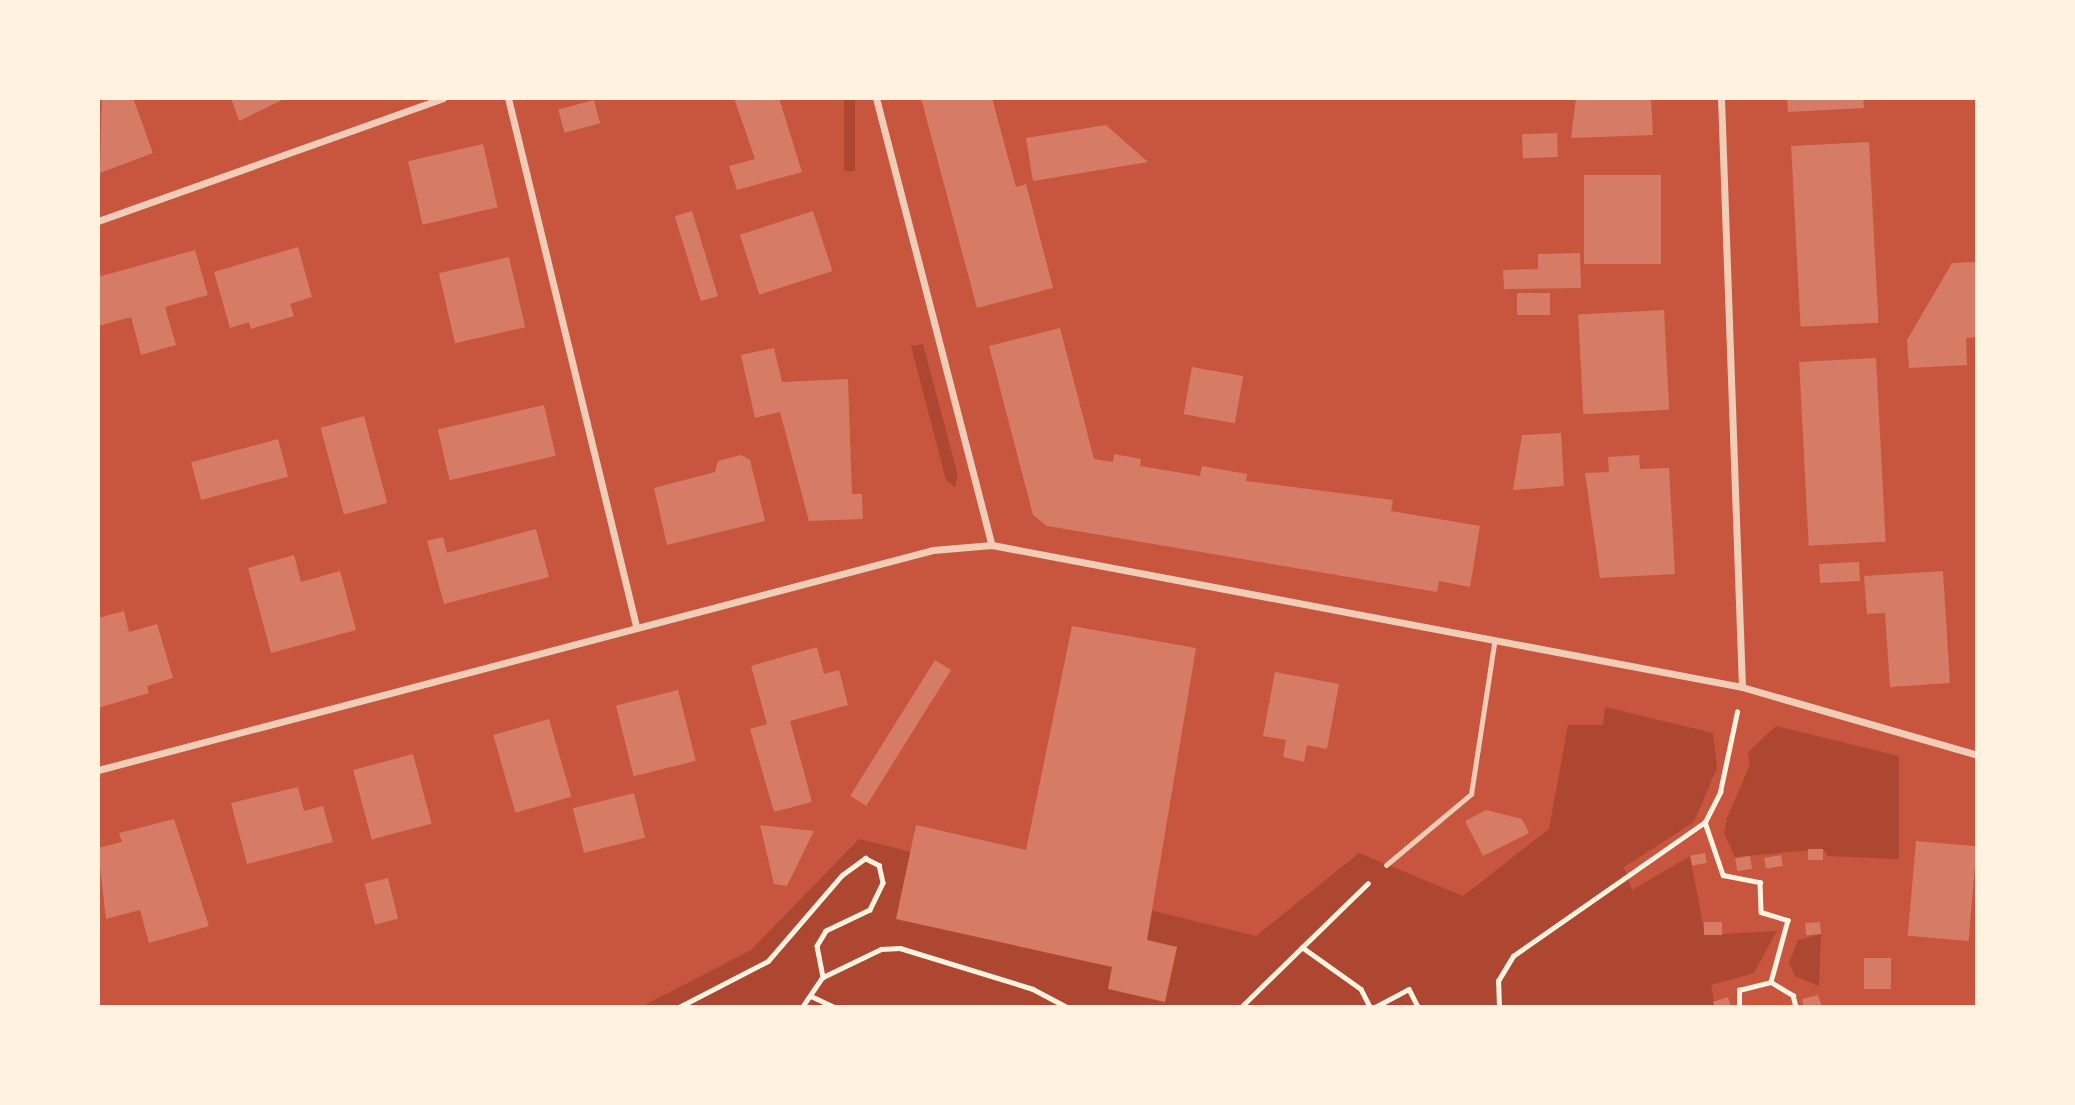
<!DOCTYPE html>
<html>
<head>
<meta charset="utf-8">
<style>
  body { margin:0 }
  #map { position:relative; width:2075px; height:1105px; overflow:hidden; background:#c8553d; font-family:Overpass,sans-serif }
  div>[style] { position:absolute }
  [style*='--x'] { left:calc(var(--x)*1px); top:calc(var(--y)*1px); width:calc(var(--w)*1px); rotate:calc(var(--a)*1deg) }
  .green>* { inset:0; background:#ae4732; transform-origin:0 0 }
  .building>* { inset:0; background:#d67c66; transform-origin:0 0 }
  .path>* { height:4.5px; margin:-2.25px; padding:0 2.25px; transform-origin:2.25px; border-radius:2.25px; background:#fff3e0 }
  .service>* { height:5px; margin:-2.5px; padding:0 2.5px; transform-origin:2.5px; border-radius:2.5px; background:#f1ccb7 }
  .minor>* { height:7px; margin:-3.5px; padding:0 3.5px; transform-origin:3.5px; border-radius:3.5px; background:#f1ccb7 }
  span { translate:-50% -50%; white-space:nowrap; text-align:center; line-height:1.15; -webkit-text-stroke:5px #fff3e0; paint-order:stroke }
  .frame { position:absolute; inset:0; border:100px solid #fff3e0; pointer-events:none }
</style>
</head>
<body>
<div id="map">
  <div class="green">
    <div style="left:844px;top:98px;width:11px;height:73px"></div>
    <div style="clip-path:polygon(923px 344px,958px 476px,955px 487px,946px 480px,911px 346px)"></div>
    <div style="clip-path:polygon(1605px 707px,1713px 733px,1717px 768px,1694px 822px,1624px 867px,1632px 890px,1690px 856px,1705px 935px,1777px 931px,1754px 973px,1711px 985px,1715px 1007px,641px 1007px,751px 950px,859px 839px,1256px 936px,1359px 853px,1463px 896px,1549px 829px,1568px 725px,1603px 725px)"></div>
    <div style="clip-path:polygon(1776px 726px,1899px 756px,1899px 859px,1828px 856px,1823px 849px,1735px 857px,1724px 833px,1727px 818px,1750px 764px,1748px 752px)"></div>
    <div style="clip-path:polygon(1821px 934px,1819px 986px,1795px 976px,1789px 963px,1798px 940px)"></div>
  </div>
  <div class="building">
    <div style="clip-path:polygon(102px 98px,133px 98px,153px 153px,100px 173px)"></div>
    <div style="clip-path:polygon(231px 98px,284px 98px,284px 99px,239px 121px)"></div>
    <div style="clip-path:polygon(734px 98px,779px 98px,802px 172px,737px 190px,729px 166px,755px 159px)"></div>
    <div style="clip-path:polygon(921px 98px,992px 98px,1016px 187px,1026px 184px,1053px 288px,977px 308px)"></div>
    <div style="clip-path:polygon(1576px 98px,1651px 98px,1653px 135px,1571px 138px)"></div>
    <div style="clip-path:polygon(1787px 98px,1863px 98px,1864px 108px,1788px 112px)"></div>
    <div style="left:594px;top:100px;width:24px;height:37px;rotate:75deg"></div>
    <div style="clip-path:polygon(1106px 125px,1148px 162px,1033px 181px,1026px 138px)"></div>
    <div style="left:1557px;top:133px;width:24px;height:35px;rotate:88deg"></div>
    <div style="left:1869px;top:142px;width:181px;height:78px;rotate:87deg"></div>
    <div style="left:483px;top:144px;width:65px;height:77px;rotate:77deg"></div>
    <div style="left:1661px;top:175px;width:89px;height:77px;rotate:90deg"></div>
    <div style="left:692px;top:211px;width:89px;height:18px;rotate:73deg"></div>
    <div style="left:813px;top:211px;width:63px;height:77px;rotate:72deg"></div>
    <div style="clip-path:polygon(298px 247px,312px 297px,290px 304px,294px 316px,251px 329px,249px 322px,230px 328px,214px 272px)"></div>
    <div style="clip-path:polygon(195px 250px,208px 295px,165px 307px,176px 345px,141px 355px,131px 317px,98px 326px,98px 277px)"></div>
    <div style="clip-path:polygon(1580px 253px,1581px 288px,1504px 289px,1503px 270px,1538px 269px,1538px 254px)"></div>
    <div style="left:509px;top:257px;width:72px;height:72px;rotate:77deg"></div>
    <div style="clip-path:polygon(1977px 262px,1977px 337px,1966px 338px,1967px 365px,1909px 368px,1907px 340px,1952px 263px)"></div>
    <div style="left:1550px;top:293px;width:22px;height:33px;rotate:90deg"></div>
    <div style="left:1664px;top:310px;width:100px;height:86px;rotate:87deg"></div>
    <div style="clip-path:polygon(1060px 328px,1094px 459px,1113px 462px,1114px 454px,1141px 459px,1140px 466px,1200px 476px,1202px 466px,1247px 474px,1246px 481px,1393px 500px,1391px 511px,1480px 526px,1470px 587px,1439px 581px,1437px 592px,1047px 526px,1033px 515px,989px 346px)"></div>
    <div style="clip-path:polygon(774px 348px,782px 382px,848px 379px,852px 494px,862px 494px,863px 519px,809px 521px,780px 412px,755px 418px,741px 355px)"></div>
    <div style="left:1876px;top:358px;width:184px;height:77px;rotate:87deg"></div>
    <div style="left:1192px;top:367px;width:52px;height:48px;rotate:10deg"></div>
    <div style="left:544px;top:405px;width:52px;height:109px;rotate:77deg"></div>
    <div style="left:364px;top:416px;width:90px;height:45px;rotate:75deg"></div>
    <div style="clip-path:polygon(1561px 433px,1564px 486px,1513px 490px,1522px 435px)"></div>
    <div style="left:278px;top:439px;width:39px;height:90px;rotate:75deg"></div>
    <div style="clip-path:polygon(741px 455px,750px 460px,765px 521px,667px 545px,654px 488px,715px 472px,718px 461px)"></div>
    <div style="clip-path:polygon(1639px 455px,1640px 469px,1669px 468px,1675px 574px,1600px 578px,1585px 473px,1609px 472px,1608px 457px)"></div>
    <div style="clip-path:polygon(536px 529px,549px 577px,444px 604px,427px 541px,443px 537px,447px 553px)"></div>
    <div style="clip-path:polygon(294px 555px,301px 582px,340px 571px,356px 630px,271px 653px,248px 568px)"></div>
    <div style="left:1859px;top:562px;width:19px;height:40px;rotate:87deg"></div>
    <div style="clip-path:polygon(1943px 571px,1950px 683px,1890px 687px,1885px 613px,1867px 614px,1864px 576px)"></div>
    <div style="clip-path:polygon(124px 611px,129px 632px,157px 624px,173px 678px,147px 686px,149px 693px,98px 708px,98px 618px)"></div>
    <div style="clip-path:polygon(1072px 626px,1196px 648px,1147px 940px,1177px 947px,1165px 1002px,1108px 989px,1112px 967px,896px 919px,916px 825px,1026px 850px)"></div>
    <div style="clip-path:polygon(817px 647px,824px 674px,839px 670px,848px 705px,790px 721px,812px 802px,774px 812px,750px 729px,767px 724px,751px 666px)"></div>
    <div style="left:935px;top:660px;width:19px;height:160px;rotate:32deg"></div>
    <div style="clip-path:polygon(1275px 672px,1339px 684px,1327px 749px,1307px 745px,1304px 762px,1283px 757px,1286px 740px,1263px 736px)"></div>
    <div style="left:678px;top:690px;width:73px;height:64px;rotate:76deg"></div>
    <div style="left:549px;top:719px;width:81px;height:58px;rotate:74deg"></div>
    <div style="left:413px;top:754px;width:72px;height:62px;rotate:75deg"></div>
    <div style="clip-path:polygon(298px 787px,304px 811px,323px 806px,333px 842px,247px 864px,231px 803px)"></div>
    <div style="left:634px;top:793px;width:46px;height:63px;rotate:76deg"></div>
    <div style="clip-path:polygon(1486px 810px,1522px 819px,1529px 833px,1483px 856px,1465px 821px)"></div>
    <div style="clip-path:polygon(174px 819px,209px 926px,149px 943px,140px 910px,106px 919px,98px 848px,122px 842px,119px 833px)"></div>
    <div style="clip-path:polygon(760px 825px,814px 831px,787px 886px,774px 884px)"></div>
    <div style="left:1916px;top:841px;width:61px;height:95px;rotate:5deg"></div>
    <div style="left:1808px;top:849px;width:15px;height:11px"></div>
    <div style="left:1705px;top:853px;width:10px;height:15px;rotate:79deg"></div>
    <div style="left:1781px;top:855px;width:11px;height:17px;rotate:80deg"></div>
    <div style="left:1750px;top:856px;width:13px;height:15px;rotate:81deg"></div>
    <div style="left:388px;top:878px;width:42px;height:24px;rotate:76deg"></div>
    <div style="left:1704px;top:922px;width:18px;height:13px"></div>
    <div style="left:1820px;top:922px;width:12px;height:15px;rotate:85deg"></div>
    <div style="left:1864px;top:958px;width:27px;height:31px"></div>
    <div style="clip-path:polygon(1818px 995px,1822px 1007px,1804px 1007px,1802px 999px)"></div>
    <div style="clip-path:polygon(1728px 997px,1731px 1007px,1715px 1007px,1713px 1002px)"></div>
  </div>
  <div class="path">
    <div style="--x:1705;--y:822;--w:56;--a:71.2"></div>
    <div style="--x:1723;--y:875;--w:38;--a:11"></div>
    <div style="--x:1760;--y:882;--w:30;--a:88"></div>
    <div style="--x:1761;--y:912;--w:28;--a:17"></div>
    <div style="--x:1788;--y:920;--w:64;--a:105.3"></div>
    <div style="--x:1302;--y:947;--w:72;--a:35.4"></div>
    <div style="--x:1361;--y:989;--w:20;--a:63"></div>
    <div style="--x:823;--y:977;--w:64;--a:-25.8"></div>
    <div style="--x:881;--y:949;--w:19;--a:-3"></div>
    <div style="--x:900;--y:948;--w:139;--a:17.1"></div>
    <div style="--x:1033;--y:989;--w:38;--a:28"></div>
    <div style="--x:811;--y:996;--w:26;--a:25"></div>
    <div style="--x:679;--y:1007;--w:100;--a:-27.3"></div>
    <div style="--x:768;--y:961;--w:113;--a:-49.3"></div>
    <div style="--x:842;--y:875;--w:29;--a:-36"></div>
    <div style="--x:865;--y:858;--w:16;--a:27"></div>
    <div style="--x:879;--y:865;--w:18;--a:77"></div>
    <div style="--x:883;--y:883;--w:30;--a:116"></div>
    <div style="--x:870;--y:910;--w:49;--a:154.5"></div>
    <div style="--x:826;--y:931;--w:17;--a:121"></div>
    <div style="--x:817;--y:946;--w:32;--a:79"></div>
    <div style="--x:823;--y:977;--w:36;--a:124"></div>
    <div style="--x:1241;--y:1007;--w:177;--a:-44.3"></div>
    <div style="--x:1375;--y:1007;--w:38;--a:-28"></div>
    <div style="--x:1409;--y:989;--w:20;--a:63"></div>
    <div style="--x:1499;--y:1007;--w:26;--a:-92"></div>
    <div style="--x:1498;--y:981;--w:29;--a:-59"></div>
    <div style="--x:1513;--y:956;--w:234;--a:-34.9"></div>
    <div style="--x:1705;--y:822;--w:34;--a:-63"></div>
    <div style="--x:1720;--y:792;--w:82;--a:-78"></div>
    <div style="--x:1739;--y:1007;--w:17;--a:-90"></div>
    <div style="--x:1739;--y:990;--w:33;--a:-14"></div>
    <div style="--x:1771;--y:982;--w:26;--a:31"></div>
    <div style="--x:1793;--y:995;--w:12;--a:76"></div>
  </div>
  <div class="service">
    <div style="--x:1386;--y:865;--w:111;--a:-39.9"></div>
    <div style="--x:1471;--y:794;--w:152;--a:-81.3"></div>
  </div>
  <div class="minor">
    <div style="--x:508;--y:98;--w:543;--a:76.37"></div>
    <div style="--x:876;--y:98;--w:462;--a:75.5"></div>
    <div style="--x:1721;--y:98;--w:589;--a:87.96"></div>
    <div style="--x:98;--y:221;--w:366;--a:-19.6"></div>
    <div style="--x:98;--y:770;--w:863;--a:-14.76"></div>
    <div style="--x:933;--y:550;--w:59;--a:-4.8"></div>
    <div style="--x:992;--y:545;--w:763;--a:10.72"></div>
    <div style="--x:1742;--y:687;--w:245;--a:16.1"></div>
  </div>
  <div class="frame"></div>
</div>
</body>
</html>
